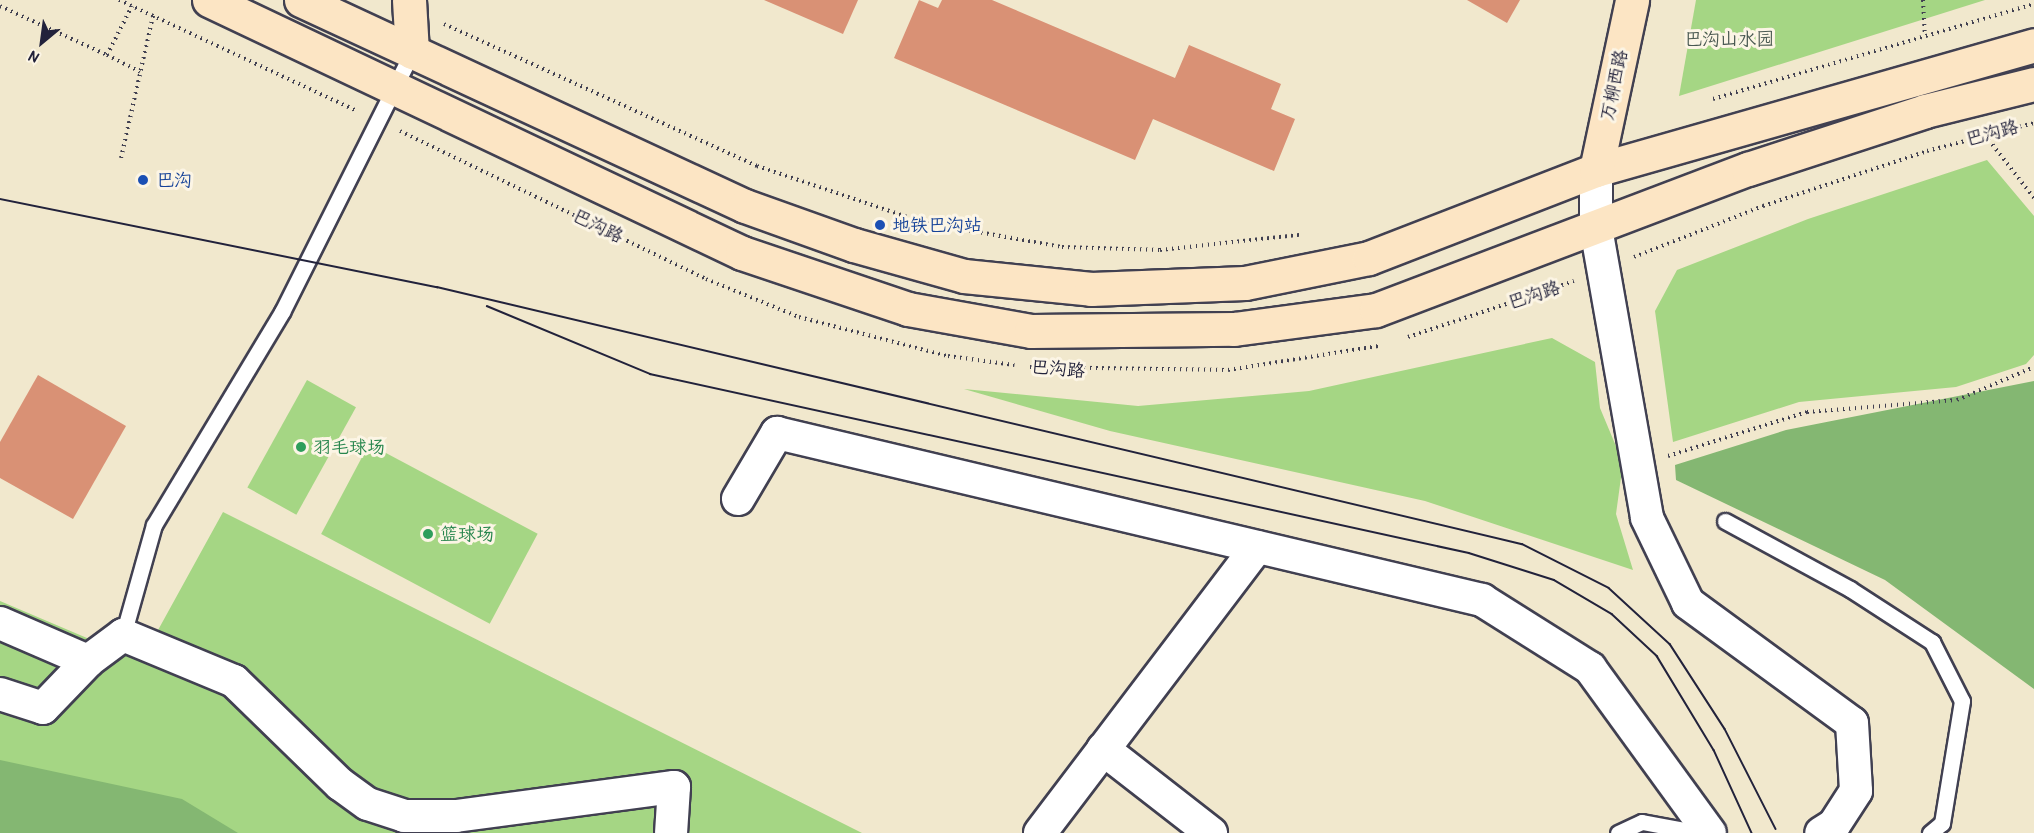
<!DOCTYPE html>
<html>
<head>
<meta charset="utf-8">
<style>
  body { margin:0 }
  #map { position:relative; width:2034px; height:833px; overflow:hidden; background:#f1e8cd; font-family:"Patrick Hand","LXGW WenKai TC",sans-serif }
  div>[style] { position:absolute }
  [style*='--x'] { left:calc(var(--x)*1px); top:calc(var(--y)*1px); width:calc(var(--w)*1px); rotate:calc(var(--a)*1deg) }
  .green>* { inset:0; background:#a5d684; transform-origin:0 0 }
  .forest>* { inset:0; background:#84b772 }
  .building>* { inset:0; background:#d99175 }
  .path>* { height:4px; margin-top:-2px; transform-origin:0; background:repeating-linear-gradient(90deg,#414051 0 1.5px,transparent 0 6px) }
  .roads { filter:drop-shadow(2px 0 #414051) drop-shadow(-2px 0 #414051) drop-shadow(0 2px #414051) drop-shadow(0 -2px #414051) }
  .lane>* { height:15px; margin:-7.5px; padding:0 7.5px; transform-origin:7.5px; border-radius:7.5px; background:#fff }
  .street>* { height:32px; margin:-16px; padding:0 16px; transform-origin:16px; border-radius:16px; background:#fff }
  .secondary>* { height:33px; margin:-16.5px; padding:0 16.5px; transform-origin:16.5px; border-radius:16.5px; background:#fce5c4 }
  .tram>* { height:1.5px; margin:-0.75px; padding:0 0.75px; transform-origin:0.75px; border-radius:0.75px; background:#22223b }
  .dots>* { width:16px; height:16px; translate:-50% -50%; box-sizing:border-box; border:3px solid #fcf5e5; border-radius:50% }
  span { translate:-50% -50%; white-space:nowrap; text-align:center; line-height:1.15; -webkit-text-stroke:6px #fcf5e5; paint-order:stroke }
  .park-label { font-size:18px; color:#495851 }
  .street-label { font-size:18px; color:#22223b }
  .transit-label { font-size:18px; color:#164399 }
  .left { translate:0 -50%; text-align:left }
  .leisure-label { font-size:18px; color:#27864d }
  .north { position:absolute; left:12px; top:12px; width:60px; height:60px; -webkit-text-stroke:4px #fcf5e5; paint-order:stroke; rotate:209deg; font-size:16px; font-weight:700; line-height:24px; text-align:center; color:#22223b }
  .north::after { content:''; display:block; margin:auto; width:21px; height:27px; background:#22223b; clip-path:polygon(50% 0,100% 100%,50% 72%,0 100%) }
</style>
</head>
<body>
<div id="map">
  <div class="green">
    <div style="clip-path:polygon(1696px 0,1985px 0,1679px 96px)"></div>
    <div style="clip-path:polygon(1987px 160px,2034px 216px,2034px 355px,2026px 364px,1956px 387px,1799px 402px,1673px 442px,1655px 311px,1677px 270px,1808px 219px)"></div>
    <div style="clip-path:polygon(1552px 338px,1595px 362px,1600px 408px,1623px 463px,1616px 514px,1633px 570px,1425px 501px,1110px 431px,964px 389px,1138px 406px,1309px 391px)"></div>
    <div style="left:307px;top:380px;width:56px;height:123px;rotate:29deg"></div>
    <div style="left:369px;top:444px;width:191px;height:102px;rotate:28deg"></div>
    <div style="clip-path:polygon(223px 512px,862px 833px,0 833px,0 601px,141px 661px)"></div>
  </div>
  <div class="forest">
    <div style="clip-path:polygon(2034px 381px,2034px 689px,1885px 580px,1676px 480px,1675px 465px,1786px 430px)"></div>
    <div style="clip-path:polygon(0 760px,182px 799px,238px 833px,0 833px)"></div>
  </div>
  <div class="building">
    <div style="clip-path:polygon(764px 0,858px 0,843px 34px)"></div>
    <div style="clip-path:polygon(919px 0,938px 8px,942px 0,992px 0,1175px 78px,1189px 45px,1281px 84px,1271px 109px,1295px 119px,1274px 171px,1153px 119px,1135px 160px,894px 58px)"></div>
    <div style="clip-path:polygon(1467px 0,1520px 0,1507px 23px)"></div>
    <div style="clip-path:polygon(38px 375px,126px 426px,73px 519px,0 478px,0 442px)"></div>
  </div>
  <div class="path">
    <div style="--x:119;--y:0;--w:263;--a:25"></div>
    <div style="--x:1923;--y:0;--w:34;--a:87"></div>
    <div style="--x:0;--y:6;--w:118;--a:24.6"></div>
    <div style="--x:107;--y:55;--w:55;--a:-63"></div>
    <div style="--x:444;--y:24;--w:344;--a:24.4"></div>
    <div style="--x:757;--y:166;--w:174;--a:18.7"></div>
    <div style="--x:922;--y:222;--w:142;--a:10.1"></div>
    <div style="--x:1062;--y:247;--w:98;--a:1.8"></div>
    <div style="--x:1160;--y:250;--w:140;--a:-6.2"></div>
    <div style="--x:107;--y:55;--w:37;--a:27"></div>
    <div style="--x:1713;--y:99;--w:335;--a:-16.5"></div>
    <div style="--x:400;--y:131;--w:340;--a:25.8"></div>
    <div style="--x:706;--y:279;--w:100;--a:22.2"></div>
    <div style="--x:799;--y:317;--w:154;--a:14.7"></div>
    <div style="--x:948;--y:356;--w:67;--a:7.8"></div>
    <div style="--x:1985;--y:135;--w:80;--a:52.1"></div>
    <div style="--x:121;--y:158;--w:146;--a:-77.3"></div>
    <div style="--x:1634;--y:257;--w:139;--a:-21.6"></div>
    <div style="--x:1763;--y:206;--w:173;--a:-18.5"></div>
    <div style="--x:1927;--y:151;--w:111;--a:-14.7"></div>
    <div style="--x:1408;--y:337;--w:175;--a:-18.6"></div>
    <div style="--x:1030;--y:367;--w:198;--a:0.9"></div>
    <div style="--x:1228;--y:370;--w:152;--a:-9.1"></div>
    <div style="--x:1668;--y:456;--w:146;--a:-17.6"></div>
    <div style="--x:1807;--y:412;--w:150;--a:-4.6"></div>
    <div style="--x:1957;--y:400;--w:84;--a:-23.2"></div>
  </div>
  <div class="roads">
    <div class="lane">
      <div style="--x:1725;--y:521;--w:142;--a:28.5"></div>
      <div style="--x:1850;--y:589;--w:98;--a:32.9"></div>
      <div style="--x:1932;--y:642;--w:66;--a:63"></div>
      <div style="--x:1962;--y:701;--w:124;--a:99.3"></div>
      <div style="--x:1942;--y:823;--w:16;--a:140"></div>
      <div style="--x:123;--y:635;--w:114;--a:-74.3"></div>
      <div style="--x:154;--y:525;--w:249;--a:-59"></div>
      <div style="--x:282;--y:312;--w:291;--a:-63.4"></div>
      <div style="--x:1618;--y:833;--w:26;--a:-25"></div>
      <div style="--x:1642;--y:822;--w:59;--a:10.7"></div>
    </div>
    <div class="street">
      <div style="--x:1596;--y:170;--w:58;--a:90"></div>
      <div style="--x:1596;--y:228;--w:294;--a:80"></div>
      <div style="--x:1647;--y:518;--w:94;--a:64.2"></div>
      <div style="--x:1688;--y:603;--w:203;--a:36.2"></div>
      <div style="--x:1852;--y:723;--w:68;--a:86.6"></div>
      <div style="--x:1856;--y:791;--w:40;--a:122.9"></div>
      <div style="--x:1834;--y:825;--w:15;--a:148"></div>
      <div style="--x:738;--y:499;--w:77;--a:-59.4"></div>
      <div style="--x:777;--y:433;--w:725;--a:13.33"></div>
      <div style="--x:1482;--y:600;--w:128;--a:32.2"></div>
      <div style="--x:1590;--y:668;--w:204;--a:54"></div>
      <div style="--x:0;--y:623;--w:96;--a:23.4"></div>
      <div style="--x:0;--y:694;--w:45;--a:18"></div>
      <div style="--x:43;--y:708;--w:65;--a:-46.2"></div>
      <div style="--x:88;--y:661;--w:44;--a:-36.6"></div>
      <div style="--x:123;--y:635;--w:120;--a:22.5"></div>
      <div style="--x:234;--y:681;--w:148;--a:44.2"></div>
      <div style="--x:340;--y:784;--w:34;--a:36"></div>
      <div style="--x:368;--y:804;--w:38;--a:18"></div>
      <div style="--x:404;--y:816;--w:52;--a:0"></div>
      <div style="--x:456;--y:816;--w:220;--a:-7.6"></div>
      <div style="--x:674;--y:787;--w:46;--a:93.7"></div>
      <div style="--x:1103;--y:749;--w:137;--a:37.9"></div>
      <div style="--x:1040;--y:833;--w:359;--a:-52.8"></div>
    </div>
    <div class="secondary">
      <div style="--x:209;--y:0;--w:590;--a:25.39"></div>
      <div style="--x:742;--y:253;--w:175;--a:18.6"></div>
      <div style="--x:908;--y:309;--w:125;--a:10.1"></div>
      <div style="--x:1031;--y:331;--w:203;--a:-0.6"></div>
      <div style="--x:1234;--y:329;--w:143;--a:-7.6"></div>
      <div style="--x:1376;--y:310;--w:398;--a:-20.8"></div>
      <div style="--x:1748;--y:169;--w:186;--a:-18.1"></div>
      <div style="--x:1925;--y:111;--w:112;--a:-13.9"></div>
      <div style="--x:301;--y:0;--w:489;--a:24.9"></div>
      <div style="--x:745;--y:206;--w:116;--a:19.7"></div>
      <div style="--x:854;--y:245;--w:114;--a:15.7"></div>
      <div style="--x:964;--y:276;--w:128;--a:5.8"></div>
      <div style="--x:1091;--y:289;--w:154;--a:-2.2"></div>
      <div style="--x:1245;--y:283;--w:126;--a:-11.4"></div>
      <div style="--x:1369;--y:258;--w:243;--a:-21.2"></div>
      <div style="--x:1596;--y:170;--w:455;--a:-15.9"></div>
      <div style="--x:409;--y:0;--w:52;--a:86.7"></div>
      <div style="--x:1596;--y:170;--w:174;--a:-78"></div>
    </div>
  </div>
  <div class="tram">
    <div style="--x:0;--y:199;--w:446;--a:11.4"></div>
    <div style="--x:437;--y:287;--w:1115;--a:13.33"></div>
    <div style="--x:1522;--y:544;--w:97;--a:26.8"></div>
    <div style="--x:1609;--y:588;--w:83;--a:42.6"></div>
    <div style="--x:1670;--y:644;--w:101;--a:57.1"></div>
    <div style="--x:1725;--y:729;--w:112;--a:63"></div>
    <div style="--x:487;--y:306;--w:177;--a:22.6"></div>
    <div style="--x:650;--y:374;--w:838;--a:12.33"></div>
    <div style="--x:1469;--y:553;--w:89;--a:17.6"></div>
    <div style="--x:1554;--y:580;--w:67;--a:30.4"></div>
    <div style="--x:1612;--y:614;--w:62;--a:43"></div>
    <div style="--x:1657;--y:656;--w:110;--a:58.8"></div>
    <div style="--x:1714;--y:750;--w:91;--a:65.4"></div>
  </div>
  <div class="dots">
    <div style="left:143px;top:180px;background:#1a4fb4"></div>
    <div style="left:880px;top:225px;background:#1a4fb4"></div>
    <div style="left:301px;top:447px;background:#2e9e5b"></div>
    <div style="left:428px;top:534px;background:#2e9e5b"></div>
  </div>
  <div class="park-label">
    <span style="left:1729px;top:39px">巴沟山水园</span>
  </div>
  <div class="street-label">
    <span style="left:1614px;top:85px;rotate:-78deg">万柳西路</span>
    <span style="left:1992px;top:133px;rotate:-15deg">巴沟路</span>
    <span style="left:598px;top:226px;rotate:26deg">巴沟路</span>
    <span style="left:1534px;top:295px;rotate:-18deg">巴沟路</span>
    <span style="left:1058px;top:369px;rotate:5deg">巴沟路</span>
  </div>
  <div class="transit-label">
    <span class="left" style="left:156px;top:180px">巴沟</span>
    <span class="left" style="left:892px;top:225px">地铁巴沟站</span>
  </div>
  <div class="leisure-label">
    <span class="left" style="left:313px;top:447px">羽毛球场</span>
    <span class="left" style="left:440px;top:534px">篮球场</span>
  </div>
  <div class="north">N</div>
</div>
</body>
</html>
